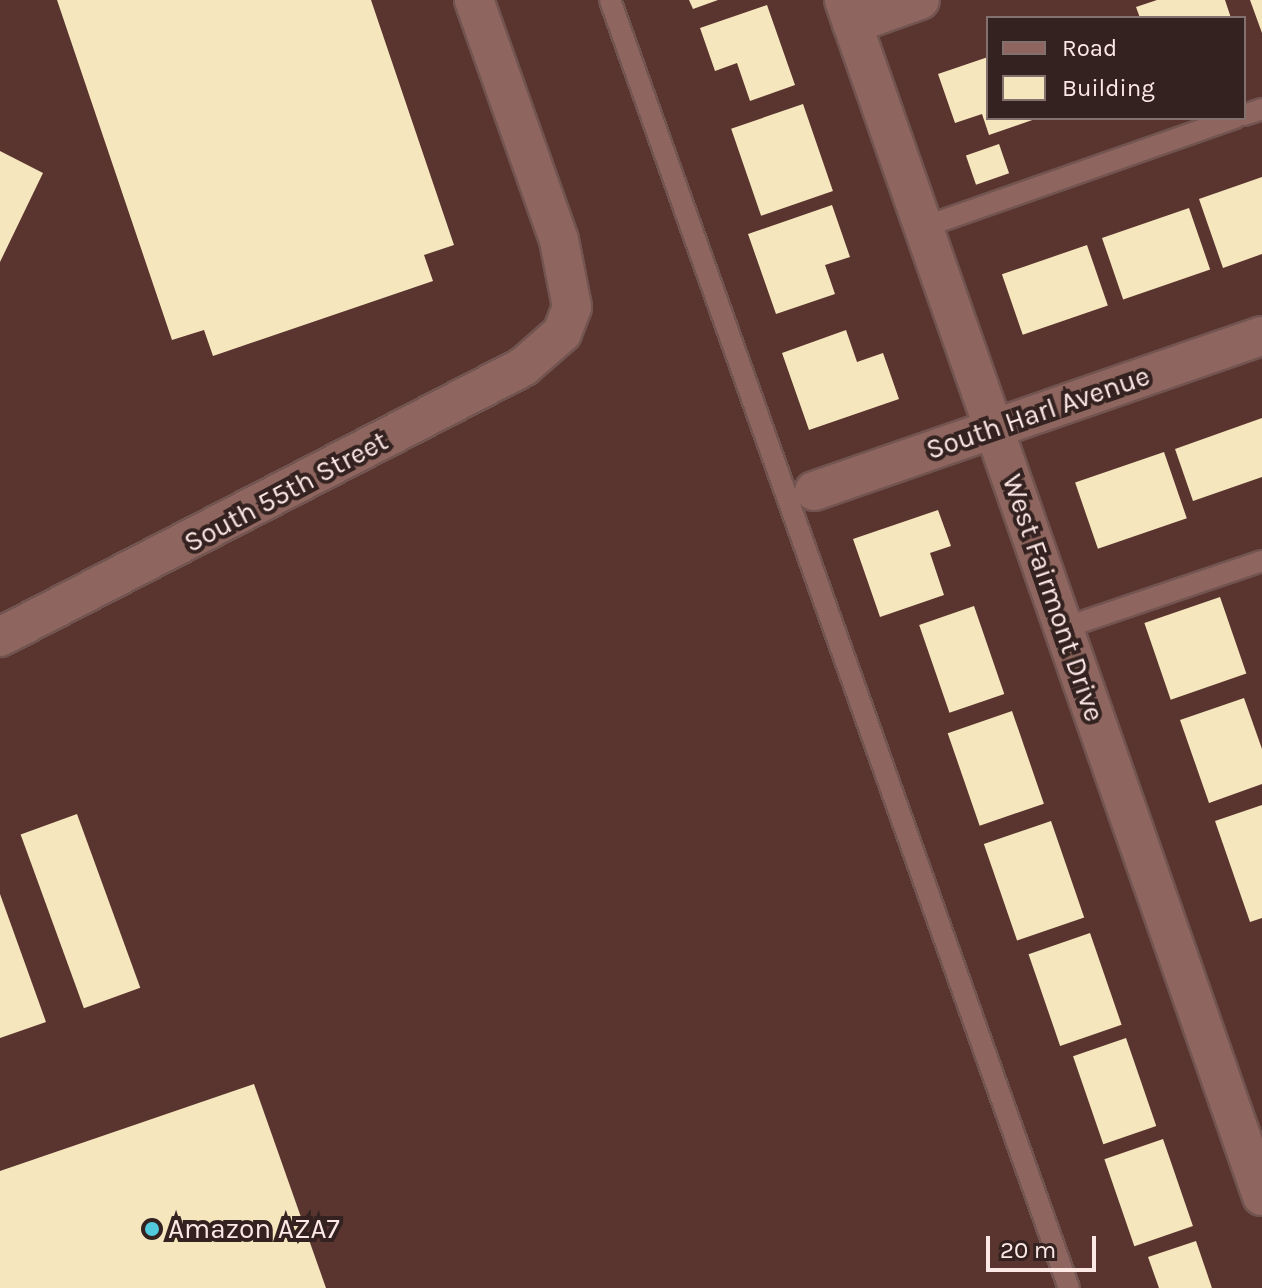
<!DOCTYPE html>
<html>
<head>
<meta charset="utf-8">
<style>
  body { margin:0 }
  #map { position:relative; width:1262px; height:1288px; overflow:hidden; background:#5a352f; font-family:Karla,sans-serif }
  div>[style] { position:absolute }
  [style*='--x'] { left:calc(var(--x)*1px); top:calc(var(--y)*1px); width:calc(var(--w)*1px); rotate:calc(var(--a)*1deg) }
  .building>* { inset:0; background:#f6e6be; transform-origin:0 0 }
  .roads { filter:drop-shadow(2px 0 #725451) drop-shadow(-2px 0 #725451) drop-shadow(0 2px #725451) drop-shadow(0 -2px #725451) }
  .service>* { height:20px; margin:-10px; padding:0 10px; transform-origin:10px; border-radius:10px; background:#8f665f }
  .minor>* { height:38px; margin:-19px; padding:0 19px; transform-origin:19px; border-radius:19px; background:#8f665f }
  .dots>* { width:22px; height:22px; translate:-50% -50%; box-sizing:border-box; border:4px solid #33221f; border-radius:50% }
  span { translate:-50% -50%; white-space:nowrap; text-align:center; line-height:1.15; -webkit-text-stroke:8px #33221f; paint-order:stroke }
  .street-label { font-size:28px; color:#fce8e5 }
  .poi-label { font-size:28px; color:#fce8e5 }
  .left { translate:0 -50%; text-align:left }
  .legend { position:absolute; left:986px; top:16px; width:260px; height:104px; box-sizing:border-box; background:#33221f; border:2px solid #83716e; margin:0; padding:10px 14px; list-style:none; font-size:24px; color:#fce8e5 }
  .legend li { display:flex; align-items:center; gap:16px; height:40px }
  .legend b { width:40px; border:2px solid #83716e }
  .scale { position:absolute; left:986px; top:1236px; width:110px; height:36px; box-sizing:border-box; border:4px solid #fce8e5; border-top:0; padding-left:10px; font-size:24px; line-height:28px; white-space:nowrap; color:#fce8e5; -webkit-text-stroke:6px #33221f; paint-order:stroke }
</style>
</head>
<body>
<div id="map">
  <div class="building">
    <div style="clip-path:polygon(57px 0,371px 0,454px 245px,424px 255px,433px 281px,213px 356px,204px 330px,172px 340px)"></div>
    <div style="clip-path:polygon(689px 0,718px 0,693px 9px)"></div>
    <div style="clip-path:polygon(1157px 0,1225px 0,1231px 18px,1140px 18px,1136px 7px)"></div>
    <div style="clip-path:polygon(1250px 0,1262px 0,1262px 33px)"></div>
    <div style="clip-path:polygon(767px 5px,795px 85px,750px 101px,737px 63px,715px 71px,700px 28px)"></div>
    <div style="clip-path:polygon(988px 57px,988px 118px,1038px 118px,989px 135px,982px 114px,955px 123px,938px 74px)"></div>
    <div style="left:803px;top:104px;width:92px;height:76px;rotate:71deg"></div>
    <div style="left:999px;top:144px;width:31px;height:35px;rotate:71deg"></div>
    <div style="clip-path:polygon(0 151px,43px 173px,0 262px)"></div>
    <div style="clip-path:polygon(1262px 177px,1262px 254px,1223px 268px,1199px 199px)"></div>
    <div style="clip-path:polygon(832px 205px,850px 257px,825px 265px,835px 294px,776px 314px,748px 234px)"></div>
    <div style="left:1189px;top:208px;width:65px;height:92px;rotate:71deg"></div>
    <div style="left:1087px;top:245px;width:64px;height:90px;rotate:71deg"></div>
    <div style="clip-path:polygon(846px 330px,857px 362px,883px 353px,899px 399px,809px 430px,782px 353px)"></div>
    <div style="clip-path:polygon(1262px 418px,1262px 477px,1193px 501px,1175px 449px)"></div>
    <div style="left:1164px;top:452px;width:70px;height:94px;rotate:71deg"></div>
    <div style="clip-path:polygon(938px 510px,951px 546px,930px 553px,944px 595px,880px 617px,853px 539px)"></div>
    <div style="left:1220px;top:597px;width:81px;height:80px;rotate:71deg"></div>
    <div style="left:974px;top:606px;width:93px;height:58px;rotate:71deg"></div>
    <div style="clip-path:polygon(1244px 698px,1262px 749px,1262px 784px,1209px 803px,1180px 720px)"></div>
    <div style="left:1012px;top:711px;width:98px;height:68px;rotate:71deg"></div>
    <div style="clip-path:polygon(1262px 805px,1262px 918px,1250px 922px,1215px 821px)"></div>
    <div style="left:77px;top:814px;width:185px;height:60px;rotate:70deg"></div>
    <div style="left:1051px;top:821px;width:102px;height:71px;rotate:71deg"></div>
    <div style="clip-path:polygon(0 894px,46px 1022px,0 1038px)"></div>
    <div style="left:1090px;top:933px;width:97px;height:65px;rotate:71deg"></div>
    <div style="left:1126px;top:1038px;width:93px;height:56px;rotate:71deg"></div>
    <div style="clip-path:polygon(254px 1084px,326px 1288px,0 1288px,0 1171px)"></div>
    <div style="left:1163px;top:1139px;width:92px;height:62px;rotate:71deg"></div>
    <div style="clip-path:polygon(1196px 1241px,1212px 1288px,1159px 1288px,1148px 1257px)"></div>
  </div>
  <div class="roads">
    <div class="service">
      <div style="--x:610;--y:0;--w:1367;--a:70.39"></div>
      <div style="--x:1244;--y:115;--w:19;--a:-18"></div>
      <div style="--x:924;--y:227;--w:330;--a:-19.3"></div>
      <div style="--x:1064;--y:628;--w:209;--a:-18.7"></div>
    </div>
    <div class="minor">
      <div style="--x:844;--y:0;--w:1267;--a:70.74"></div>
      <div style="--x:852;--y:24;--w:72;--a:-19.4"></div>
      <div style="--x:814;--y:491;--w:474;--a:-19.1"></div>
      <div style="--x:0;--y:637;--w:589;--a:-27.31"></div>
      <div style="--x:523;--y:367;--w:52;--a:-41.1"></div>
      <div style="--x:562;--y:333;--w:28;--a:-69"></div>
      <div style="--x:572;--y:307;--w:68;--a:-101"></div>
      <div style="--x:559;--y:240;--w:255;--a:-109.5"></div>
    </div>
  </div>
  <div class="dots">
    <div style="left:152px;top:1229px;background:#53cadc"></div>
  </div>
  <div class="street-label">
    <span style="left:1038px;top:413px;rotate:-19deg">South Harl Avenue</span>
    <span style="left:286px;top:492px;rotate:-28deg">South 55th Street</span>
    <span style="left:1053px;top:598px;rotate:71deg">West Fairmont Drive</span>
  </div>
  <div class="poi-label">
    <span class="left" style="left:168px;top:1229px">Amazon AZA7</span>
  </div>
  <ul class="legend">
  <li><b style="height:10px;background:#8f665f"></b>Road</li>
  <li><b style="height:22px;background:#f6e6be"></b>Building</li>
  </ul>
  <div class="scale">20 m</div>
</div>
</body>
</html>
